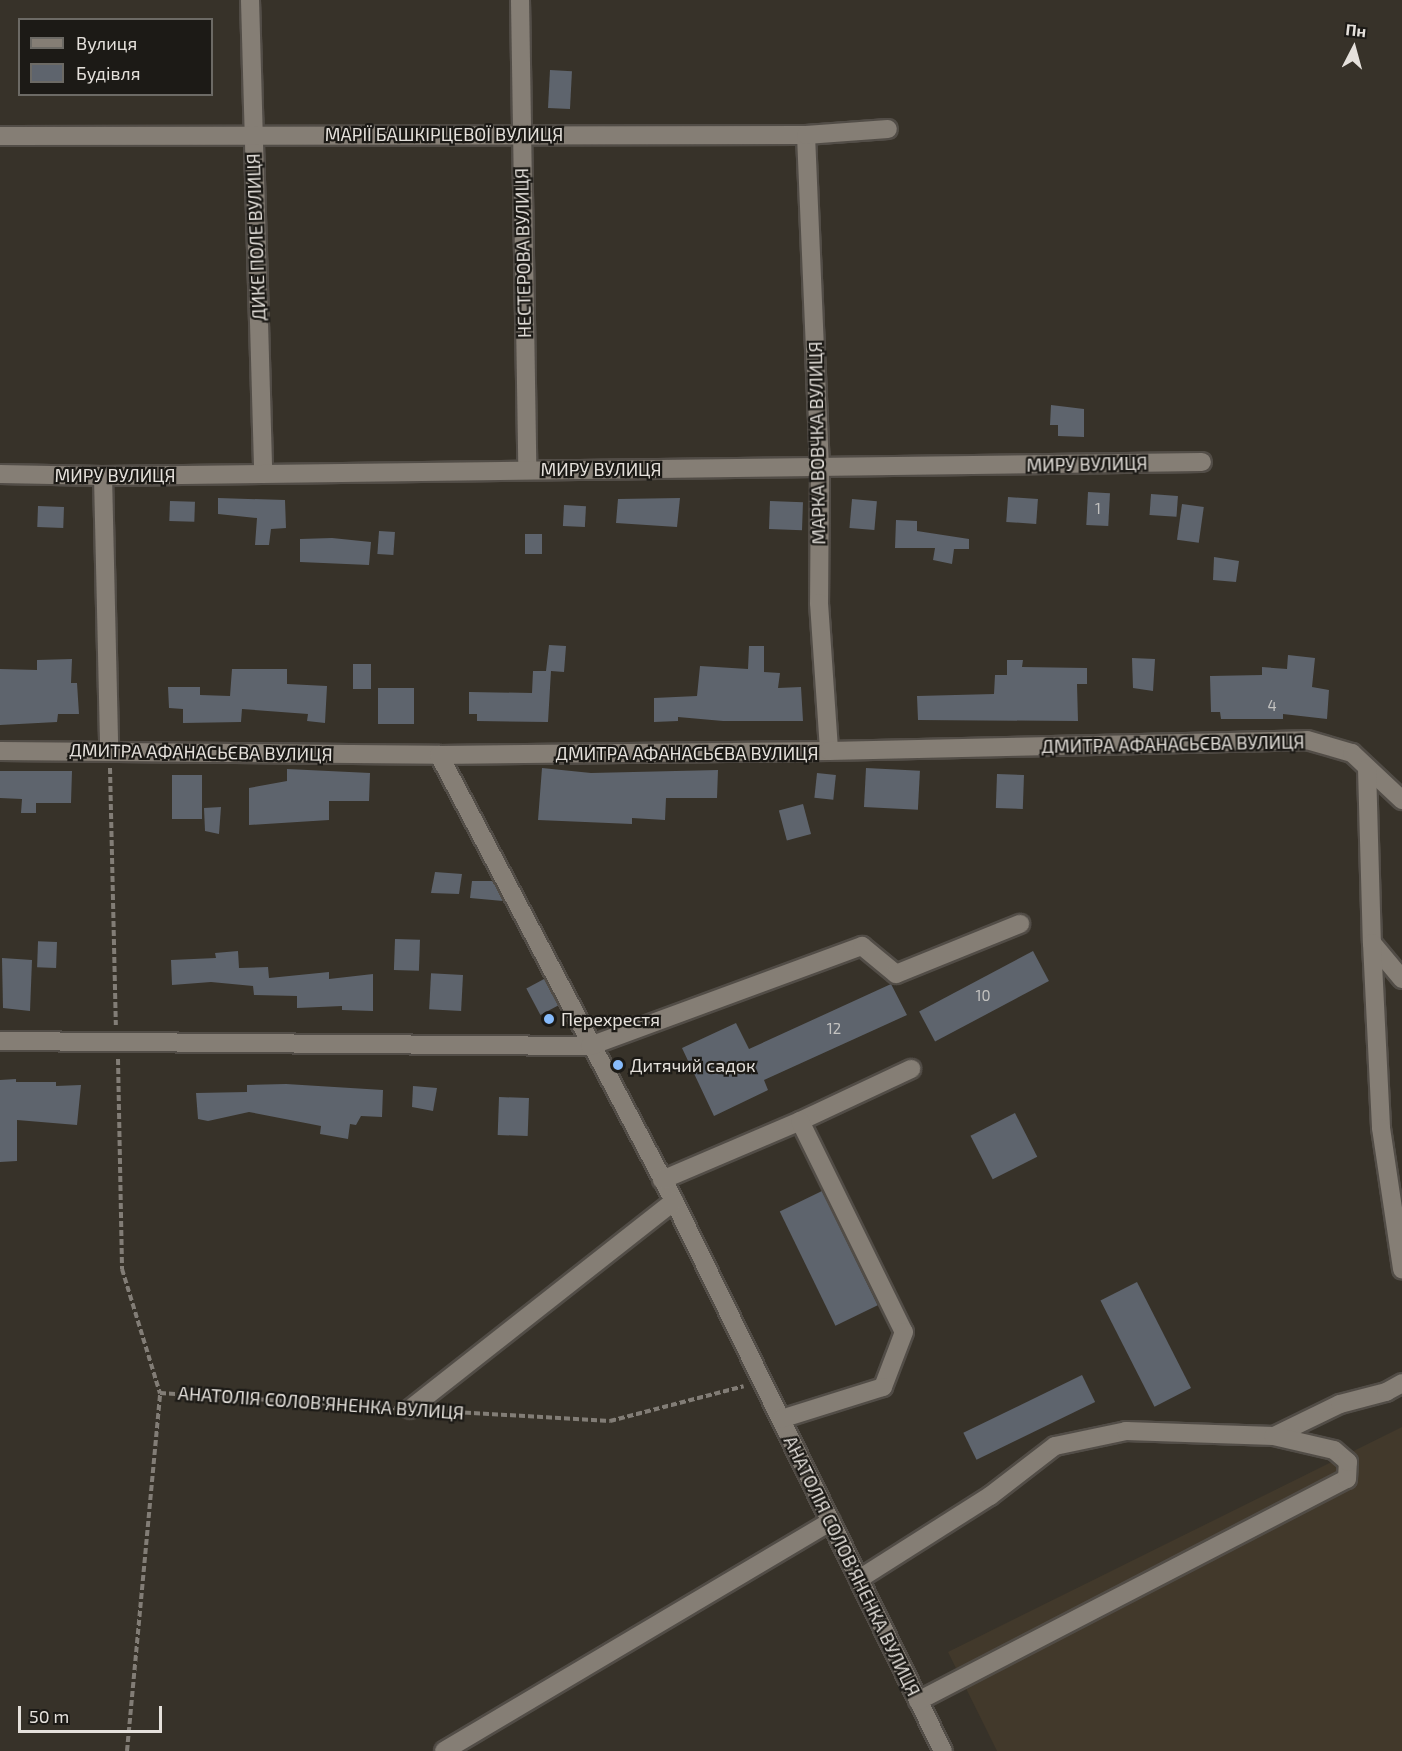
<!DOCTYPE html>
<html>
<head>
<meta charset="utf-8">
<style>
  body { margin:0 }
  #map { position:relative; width:1402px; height:1751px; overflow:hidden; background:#373229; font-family:"Exo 2",sans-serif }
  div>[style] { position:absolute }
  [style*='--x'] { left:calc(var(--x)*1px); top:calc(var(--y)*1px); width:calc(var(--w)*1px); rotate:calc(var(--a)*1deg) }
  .built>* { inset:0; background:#42392b }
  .building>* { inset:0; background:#5e646d; transform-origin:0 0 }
  .path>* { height:4px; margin-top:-2px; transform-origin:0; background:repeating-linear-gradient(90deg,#827d76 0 6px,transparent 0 9px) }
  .roads { filter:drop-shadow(2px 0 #524d47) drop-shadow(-2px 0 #524d47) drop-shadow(0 2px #524d47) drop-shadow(0 -2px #524d47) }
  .minor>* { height:18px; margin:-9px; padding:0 9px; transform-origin:9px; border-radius:9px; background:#857e75 }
  .dots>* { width:16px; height:16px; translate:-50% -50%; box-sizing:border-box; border:3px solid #1c1a16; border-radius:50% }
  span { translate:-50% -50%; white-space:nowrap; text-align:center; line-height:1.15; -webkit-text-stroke:4.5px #1c1a16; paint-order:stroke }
  .number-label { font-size:15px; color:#c3c2c0 }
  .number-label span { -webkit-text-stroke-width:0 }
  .street-label { font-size:18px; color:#e5e1dc }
  .poi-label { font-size:18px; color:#e5e1dc }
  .left { translate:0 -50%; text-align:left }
  .legend { position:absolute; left:18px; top:18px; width:195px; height:78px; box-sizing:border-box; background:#1c1a16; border:2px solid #6c6a65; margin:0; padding:8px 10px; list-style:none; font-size:18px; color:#e5e1dc }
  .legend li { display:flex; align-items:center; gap:12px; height:30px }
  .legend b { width:30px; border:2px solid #6c6a65 }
  .north { position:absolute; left:1324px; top:18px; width:60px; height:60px; -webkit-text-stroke:4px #1c1a16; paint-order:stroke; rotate:6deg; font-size:16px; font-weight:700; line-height:24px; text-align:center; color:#e5e1dc }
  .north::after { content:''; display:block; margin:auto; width:21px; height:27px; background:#e5e1dc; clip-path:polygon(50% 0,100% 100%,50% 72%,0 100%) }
  .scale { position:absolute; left:18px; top:1706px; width:144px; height:27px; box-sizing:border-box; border:3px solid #e5e1dc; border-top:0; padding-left:8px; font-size:18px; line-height:21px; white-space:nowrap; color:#e5e1dc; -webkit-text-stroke:4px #1c1a16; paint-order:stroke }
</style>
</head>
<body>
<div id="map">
  <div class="built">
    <div style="clip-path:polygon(1402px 1427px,1402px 1751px,997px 1751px,948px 1652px)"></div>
  </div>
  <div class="building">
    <div style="left:550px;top:70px;width:22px;height:38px;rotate:3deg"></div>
    <div style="clip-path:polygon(1051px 405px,1084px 409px,1084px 437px,1058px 436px,1058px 425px,1050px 425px)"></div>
    <div style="left:1088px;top:492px;width:22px;height:33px;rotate:3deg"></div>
    <div style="left:1151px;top:494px;width:27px;height:21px;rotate:4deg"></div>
    <div style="left:1008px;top:497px;width:30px;height:25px;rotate:4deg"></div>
    <div style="clip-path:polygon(218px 498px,285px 500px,286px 528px,271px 529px,269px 545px,255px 545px,257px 518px,218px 514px)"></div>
    <div style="clip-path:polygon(680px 498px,677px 527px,616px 523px,618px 499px)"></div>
    <div style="left:852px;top:499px;width:25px;height:29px;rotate:5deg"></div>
    <div style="left:170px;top:501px;width:25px;height:20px;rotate:2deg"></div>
    <div style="left:770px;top:501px;width:33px;height:28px;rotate:2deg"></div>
    <div style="left:1182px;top:504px;width:22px;height:36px;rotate:8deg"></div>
    <div style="left:564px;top:505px;width:22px;height:21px;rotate:3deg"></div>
    <div style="left:38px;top:506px;width:26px;height:21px;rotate:2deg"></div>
    <div style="clip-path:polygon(896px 520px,917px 521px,917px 531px,969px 539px,969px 549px,954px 549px,952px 564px,933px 560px,935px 548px,895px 548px)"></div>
    <div style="left:379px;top:531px;width:16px;height:23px;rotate:4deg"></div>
    <div style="left:525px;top:534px;width:17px;height:20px"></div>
    <div style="clip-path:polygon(332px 538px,371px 542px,369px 565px,300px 562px,300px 539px)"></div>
    <div style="clip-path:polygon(1214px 557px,1239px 561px,1236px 582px,1213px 580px)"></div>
    <div style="clip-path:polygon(549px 645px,566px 646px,564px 672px,551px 671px,548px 722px,477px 721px,477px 714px,469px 714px,469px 692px,532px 693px,533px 671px,546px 671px)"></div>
    <div style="clip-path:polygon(749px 646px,764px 646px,764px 672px,780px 673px,778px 688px,801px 687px,803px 721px,723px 721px,678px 717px,678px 721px,654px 722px,654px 698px,697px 696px,700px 666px,748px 669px)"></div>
    <div style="clip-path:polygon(1288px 655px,1315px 658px,1312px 687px,1329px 690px,1327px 719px,1283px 714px,1283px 719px,1221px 719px,1220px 712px,1211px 712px,1210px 676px,1262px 675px,1262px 667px,1287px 669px)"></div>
    <div style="clip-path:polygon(1132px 658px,1155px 659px,1153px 691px,1133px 688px)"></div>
    <div style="clip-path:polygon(72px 659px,71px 683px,77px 683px,79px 714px,58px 714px,57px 722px,0 725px,0 669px,37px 670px,37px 660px)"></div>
    <div style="clip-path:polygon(1007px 660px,1023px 660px,1022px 667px,1087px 668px,1087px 684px,1077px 684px,1078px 721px,918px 720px,917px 696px,994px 694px,995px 675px,1007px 675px)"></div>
    <div style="left:353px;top:664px;width:18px;height:25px"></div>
    <div style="clip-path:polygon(232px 669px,287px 669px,287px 684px,327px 686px,325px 723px,307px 721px,308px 714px,242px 709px,241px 722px,183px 723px,183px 709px,169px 708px,168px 687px,200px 687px,200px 695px,230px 696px)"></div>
    <div style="left:378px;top:688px;width:36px;height:36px"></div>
    <div style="clip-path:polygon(542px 768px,591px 773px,718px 770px,717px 798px,666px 798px,665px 820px,632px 818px,632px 824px,538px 820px)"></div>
    <div style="left:866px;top:768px;width:54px;height:39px;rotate:3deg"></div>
    <div style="clip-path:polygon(287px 769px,370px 773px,369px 801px,329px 801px,329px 820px,249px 825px,249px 788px,287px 781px)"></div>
    <div style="clip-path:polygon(0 771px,72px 771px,71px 803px,36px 803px,36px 813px,21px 813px,22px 799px,0 798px)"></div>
    <div style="left:817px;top:773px;width:19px;height:25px;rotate:6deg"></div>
    <div style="left:997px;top:774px;width:27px;height:34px;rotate:2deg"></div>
    <div style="left:202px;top:775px;width:44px;height:30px;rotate:90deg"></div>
    <div style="left:803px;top:804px;width:31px;height:25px;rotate:75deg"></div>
    <div style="clip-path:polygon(221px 807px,219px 834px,205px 831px,204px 808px)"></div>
    <div style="clip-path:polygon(435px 872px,462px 874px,459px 894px,431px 893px)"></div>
    <div style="clip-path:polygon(472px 881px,493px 881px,503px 901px,470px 898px)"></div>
    <div style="left:395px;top:939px;width:25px;height:31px;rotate:2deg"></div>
    <div style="left:57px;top:942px;width:26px;height:19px;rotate:92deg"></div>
    <div style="clip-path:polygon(238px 951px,239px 968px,268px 967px,269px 978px,329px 972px,329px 979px,373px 974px,373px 1011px,342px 1010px,342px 1006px,297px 1008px,297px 996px,254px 995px,253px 986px,211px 982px,172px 985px,171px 960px,216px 958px,215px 953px)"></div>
    <div style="left:1033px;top:951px;width:34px;height:129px;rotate:62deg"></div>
    <div style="clip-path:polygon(2px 958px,32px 960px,30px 1011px,3px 1008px)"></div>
    <div style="left:463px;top:975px;width:36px;height:32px;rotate:93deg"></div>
    <div style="left:544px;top:979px;width:30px;height:20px;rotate:62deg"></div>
    <div style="clip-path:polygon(891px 984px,907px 1015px,764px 1080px,768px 1090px,714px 1116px,682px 1048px,736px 1023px,749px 1049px)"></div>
    <div style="clip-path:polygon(16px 1079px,16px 1082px,56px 1082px,56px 1086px,81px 1085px,77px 1125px,17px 1120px,17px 1161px,0 1162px,0 1080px)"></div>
    <div style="clip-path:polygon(286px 1084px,383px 1090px,382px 1117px,361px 1116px,356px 1125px,350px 1124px,348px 1139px,320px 1134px,321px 1126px,249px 1112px,208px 1121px,198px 1119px,196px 1093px,247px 1092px,247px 1085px)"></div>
    <div style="clip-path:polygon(413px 1086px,437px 1088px,433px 1111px,412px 1107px)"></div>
    <div style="left:499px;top:1097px;width:30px;height:38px;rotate:2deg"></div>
    <div style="left:1015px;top:1113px;width:49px;height:50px;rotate:63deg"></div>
    <div style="left:822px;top:1191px;width:127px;height:47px;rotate:64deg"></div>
    <div style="left:1137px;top:1282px;width:119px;height:41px;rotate:63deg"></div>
    <div style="left:1082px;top:1375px;width:30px;height:132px;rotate:64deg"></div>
  </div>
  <div class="path">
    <div style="--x:110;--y:768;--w:257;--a:88.7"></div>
    <div style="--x:118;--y:1059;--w:210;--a:88.9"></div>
    <div style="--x:122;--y:1269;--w:130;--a:73"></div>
    <div style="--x:160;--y:1393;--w:235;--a:3.7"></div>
    <div style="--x:438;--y:1411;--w:172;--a:3.3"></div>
    <div style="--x:610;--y:1421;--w:138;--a:-14.6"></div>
    <div style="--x:127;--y:1751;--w:360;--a:-84.7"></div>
  </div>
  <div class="roads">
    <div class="minor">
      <div style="--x:250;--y:0;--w:473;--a:88.4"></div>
      <div style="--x:520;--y:0;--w:470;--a:89.1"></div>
      <div style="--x:806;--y:135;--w:333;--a:87.6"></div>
      <div style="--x:820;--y:468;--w:135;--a:90.4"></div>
      <div style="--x:819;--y:603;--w:148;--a:86.1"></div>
      <div style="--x:0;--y:136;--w:806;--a:-0.07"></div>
      <div style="--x:806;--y:135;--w:82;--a:-4.2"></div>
      <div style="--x:0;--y:474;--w:103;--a:1.1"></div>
      <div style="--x:103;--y:476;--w:1099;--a:-0.73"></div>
      <div style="--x:103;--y:476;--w:274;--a:88.7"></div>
      <div style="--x:0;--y:751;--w:439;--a:0.5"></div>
      <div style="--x:439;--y:755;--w:390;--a:-0.6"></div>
      <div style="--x:829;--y:751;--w:478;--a:-1.3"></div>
      <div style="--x:1307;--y:740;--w:47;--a:16.1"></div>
      <div style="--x:1352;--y:753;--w:69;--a:43.2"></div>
      <div style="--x:439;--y:755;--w:504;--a:62.21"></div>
      <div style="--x:674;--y:1201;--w:612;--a:63.94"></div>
      <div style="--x:1367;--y:768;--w:175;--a:88.4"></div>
      <div style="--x:1372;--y:943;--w:47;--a:50.2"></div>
      <div style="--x:1372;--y:943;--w:185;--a:87.2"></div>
      <div style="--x:1381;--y:1128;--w:143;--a:81.5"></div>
      <div style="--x:0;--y:1041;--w:590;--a:0.49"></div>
      <div style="--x:590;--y:1046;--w:290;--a:-20.2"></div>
      <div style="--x:862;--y:946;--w:44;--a:39.5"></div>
      <div style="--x:896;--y:974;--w:134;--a:-22"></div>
      <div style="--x:800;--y:1121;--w:123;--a:-25.1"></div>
      <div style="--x:662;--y:1180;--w:150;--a:-23.1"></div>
      <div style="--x:800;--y:1121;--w:235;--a:63.8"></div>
      <div style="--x:904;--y:1332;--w:59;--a:110.9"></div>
      <div style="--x:883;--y:1387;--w:107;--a:162.6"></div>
      <div style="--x:410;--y:1409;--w:336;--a:-38.2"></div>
      <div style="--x:859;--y:1579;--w:155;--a:-32.4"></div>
      <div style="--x:990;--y:1496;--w:82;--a:-37.6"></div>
      <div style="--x:1055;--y:1446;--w:73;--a:-11.9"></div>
      <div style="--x:1126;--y:1431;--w:148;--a:1.9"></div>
      <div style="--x:1274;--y:1436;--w:73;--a:-25.9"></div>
      <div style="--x:1340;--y:1404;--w:48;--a:-14.6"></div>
      <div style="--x:1386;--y:1392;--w:18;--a:-29"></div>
      <div style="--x:918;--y:1701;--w:483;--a:-27.4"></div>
      <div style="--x:1347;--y:1479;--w:17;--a:-87"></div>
      <div style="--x:1348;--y:1462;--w:18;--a:-139"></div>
      <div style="--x:1334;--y:1450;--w:62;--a:-166.9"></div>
      <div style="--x:444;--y:1751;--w:450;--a:-30.7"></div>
    </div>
  </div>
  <div class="dots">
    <div style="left:549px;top:1019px;background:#87bbfb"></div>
    <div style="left:618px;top:1065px;background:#87bbfb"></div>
  </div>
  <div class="number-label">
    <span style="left:1098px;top:509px">1</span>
    <span style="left:1272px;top:706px">4</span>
    <span style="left:983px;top:996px">10</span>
    <span style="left:834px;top:1029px">12</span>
  </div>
  <div class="street-label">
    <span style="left:444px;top:134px">МАРІЇ БАШКІРЦЕВОЇ ВУЛИЦЯ</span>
    <span style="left:256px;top:237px;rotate:-92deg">ДИКЕ ПОЛЕ ВУЛИЦЯ</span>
    <span style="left:523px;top:253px;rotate:-91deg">НЕСТЕРОВА ВУЛИЦЯ</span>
    <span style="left:817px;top:443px;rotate:-91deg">МАРКА ВОВЧКА ВУЛИЦЯ</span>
    <span style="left:1087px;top:464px;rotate:-1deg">МИРУ ВУЛИЦЯ</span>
    <span style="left:601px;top:469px">МИРУ ВУЛИЦЯ</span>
    <span style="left:115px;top:475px">МИРУ ВУЛИЦЯ</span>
    <span style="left:1173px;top:744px;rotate:-1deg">ДМИТРА АФАНАСЬЄВА ВУЛИЦЯ</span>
    <span style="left:201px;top:752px;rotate:1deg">ДМИТРА АФАНАСЬЄВА ВУЛИЦЯ</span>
    <span style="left:687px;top:753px">ДМИТРА АФАНАСЬЄВА ВУЛИЦЯ</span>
    <span style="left:321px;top:1403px;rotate:4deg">АНАТОЛІЯ СОЛОВ’ЯНЕНКА ВУЛИЦЯ</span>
    <span style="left:852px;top:1566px;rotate:64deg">АНАТОЛІЯ СОЛОВ’ЯНЕНКА ВУЛИЦЯ</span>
  </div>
  <div class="poi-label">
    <span class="left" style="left:561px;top:1019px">Перехрестя</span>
    <span class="left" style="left:630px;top:1065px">Дитячий садок</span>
  </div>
  <ul class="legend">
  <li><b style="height:8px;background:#857e75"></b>Вулиця</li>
  <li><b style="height:16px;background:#5e646d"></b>Будівля</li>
  </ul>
  <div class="north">Пн</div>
  <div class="scale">50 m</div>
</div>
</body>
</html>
